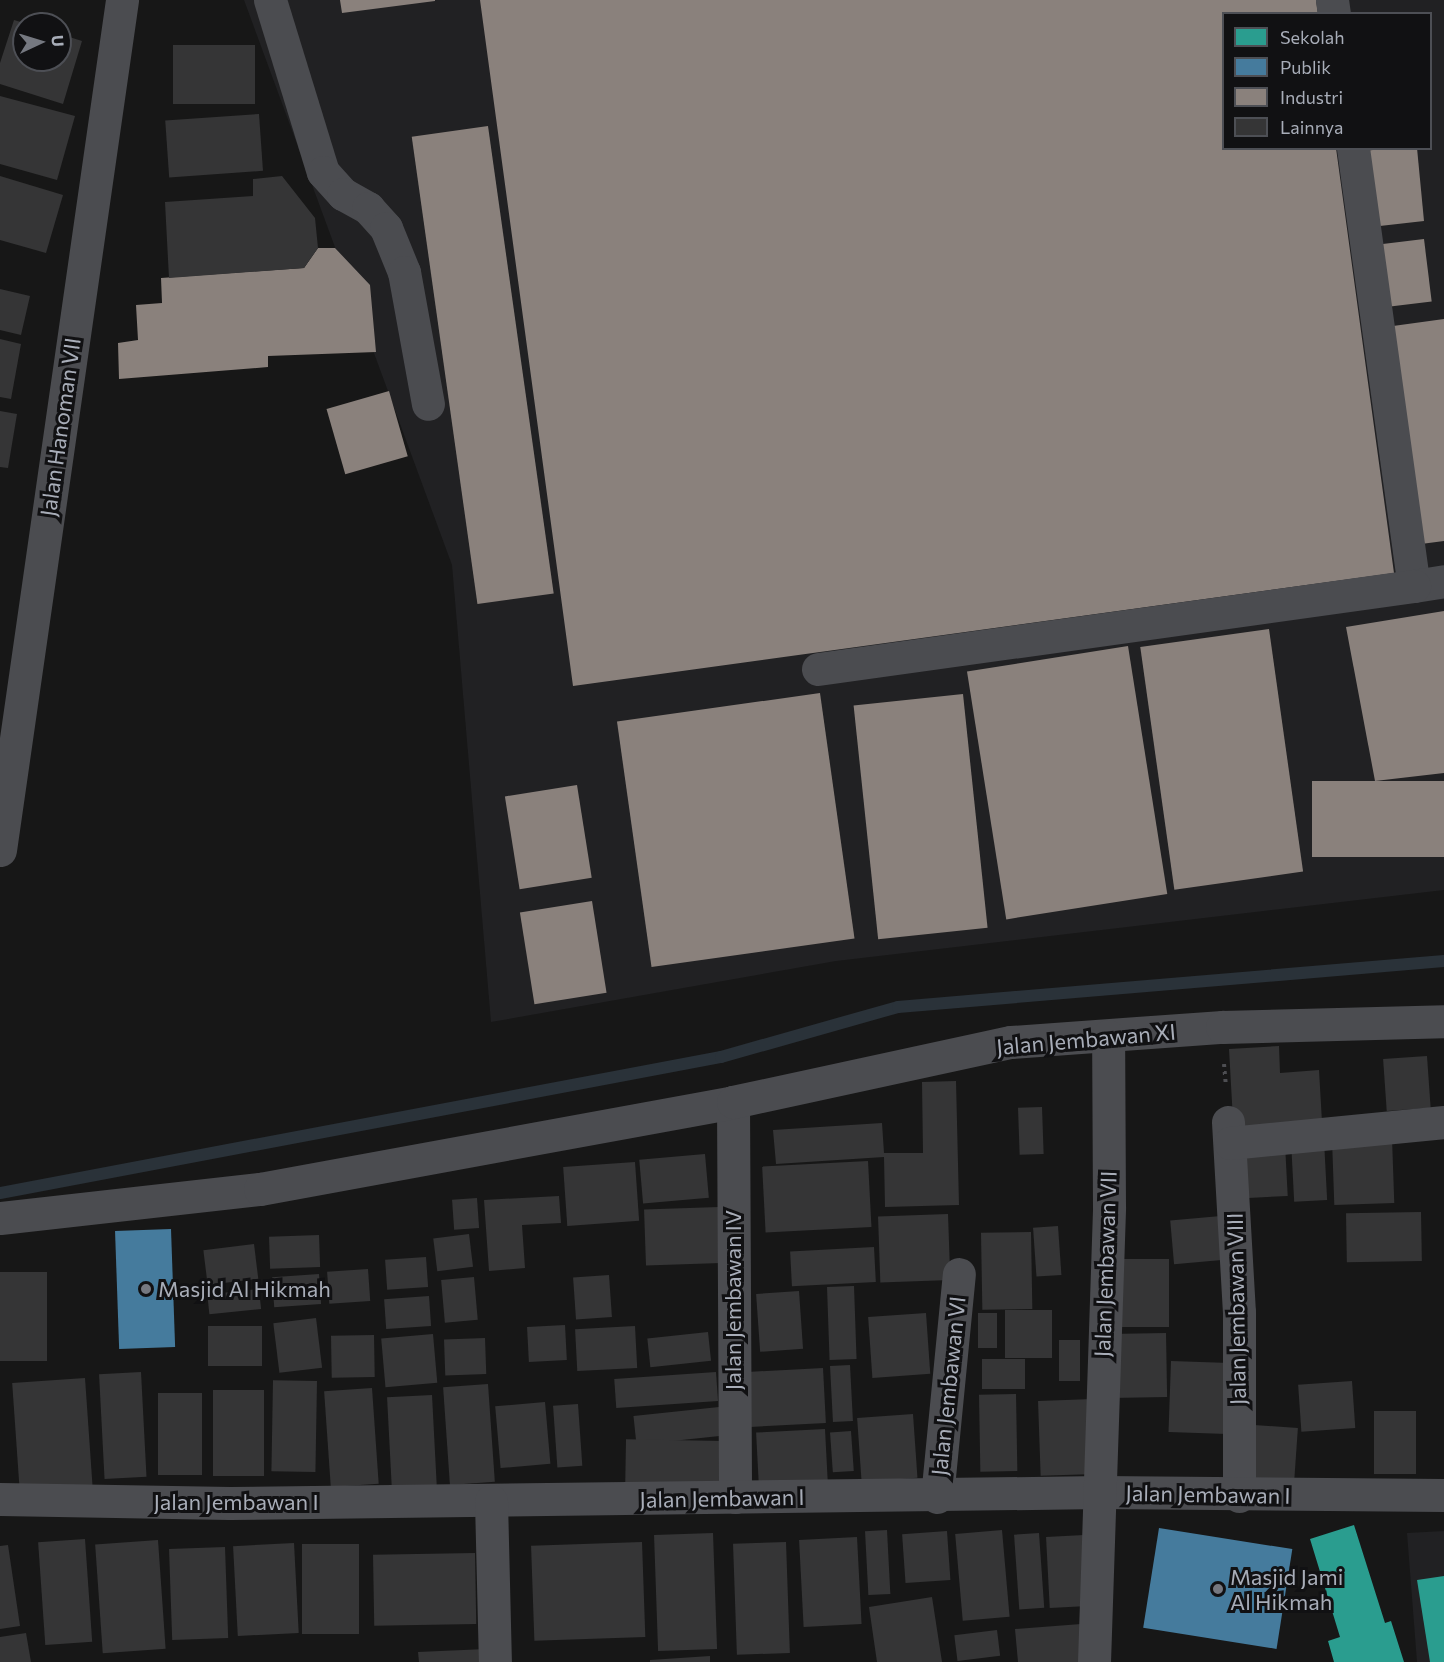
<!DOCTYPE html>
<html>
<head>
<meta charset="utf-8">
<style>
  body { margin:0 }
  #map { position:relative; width:1444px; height:1662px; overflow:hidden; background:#171717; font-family:Commissioner,sans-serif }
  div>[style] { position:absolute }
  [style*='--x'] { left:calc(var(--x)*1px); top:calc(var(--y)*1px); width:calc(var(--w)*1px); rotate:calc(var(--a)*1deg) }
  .built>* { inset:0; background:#212123 }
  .schools>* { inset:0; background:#2a9d8f }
  .public>* { inset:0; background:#457b9d; transform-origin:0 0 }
  .industry>* { inset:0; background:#8a817c; transform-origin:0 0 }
  .stream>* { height:12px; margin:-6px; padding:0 6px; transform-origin:6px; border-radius:6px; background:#2a3239 }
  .building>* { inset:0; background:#353536; transform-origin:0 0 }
  .path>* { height:4px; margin-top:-2px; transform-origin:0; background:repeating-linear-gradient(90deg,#4d4e52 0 3px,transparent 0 7.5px) }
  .minor>* { height:33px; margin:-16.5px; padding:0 16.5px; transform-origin:16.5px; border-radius:16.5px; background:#4b4c50 }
  .dots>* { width:16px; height:16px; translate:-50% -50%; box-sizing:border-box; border:3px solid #111113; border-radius:50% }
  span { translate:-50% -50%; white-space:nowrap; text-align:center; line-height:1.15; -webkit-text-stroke:6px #111113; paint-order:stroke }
  .street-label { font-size:22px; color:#a8adb8 }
  .poi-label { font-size:22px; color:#a8adb8 }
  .left { translate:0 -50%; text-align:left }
  .legend { position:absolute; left:1222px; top:12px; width:210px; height:138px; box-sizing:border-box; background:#111113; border:2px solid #4d4f55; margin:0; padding:8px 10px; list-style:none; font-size:18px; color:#a8adb8 }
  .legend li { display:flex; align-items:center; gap:12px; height:30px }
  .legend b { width:30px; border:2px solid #4d4f55 }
  .north { position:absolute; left:12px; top:12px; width:60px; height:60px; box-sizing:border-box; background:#111113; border:2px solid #4d4f55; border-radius:50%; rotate:86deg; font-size:16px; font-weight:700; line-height:24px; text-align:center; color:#a8adb8 }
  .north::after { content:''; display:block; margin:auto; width:21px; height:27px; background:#757880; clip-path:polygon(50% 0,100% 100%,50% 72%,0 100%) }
</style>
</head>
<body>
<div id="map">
  <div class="built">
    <div style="clip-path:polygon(evenodd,244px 0,1444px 0,1444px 890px,836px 961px,491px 1022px,452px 565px,244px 0,1224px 14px,1430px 14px,1430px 148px,1224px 148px,1224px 14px)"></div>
    <div style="clip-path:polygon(1444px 1531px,1444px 1662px,1417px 1662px,1407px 1533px)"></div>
  </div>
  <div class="schools">
    <div style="clip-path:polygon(1354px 1525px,1385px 1623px,1391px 1621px,1404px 1662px,1334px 1662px,1328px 1641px,1340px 1637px,1310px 1539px)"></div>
    <div style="clip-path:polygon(1444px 1576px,1444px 1662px,1430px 1662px,1417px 1580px)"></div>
  </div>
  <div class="public">
    <div style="left:171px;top:1229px;width:118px;height:56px;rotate:88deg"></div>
    <div style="left:1159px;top:1528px;width:135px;height:101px;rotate:9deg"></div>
  </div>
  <div class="industry">
    <div style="clip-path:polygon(340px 0,435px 0,435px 1px,342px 13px)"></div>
    <div style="clip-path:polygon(480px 0,1316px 0,1318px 14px,1224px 14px,1224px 148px,1336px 148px,1394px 573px,573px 686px)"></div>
    <div style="left:488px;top:126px;width:472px;height:77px;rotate:82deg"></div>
    <div style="clip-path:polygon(1390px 148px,1417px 148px,1424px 221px,1371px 227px,1364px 151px)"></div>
    <div style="left:1424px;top:239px;width:63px;height:52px;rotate:83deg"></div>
    <div style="clip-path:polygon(318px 248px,335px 248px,370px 285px,376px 352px,268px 356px,268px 367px,119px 379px,118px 343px,138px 340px,136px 305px,162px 303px,161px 278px,304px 268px)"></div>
    <div style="clip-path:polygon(1444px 319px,1444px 541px,1421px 544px,1393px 326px)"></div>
    <div style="left:389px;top:391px;width:68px;height:65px;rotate:74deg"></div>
    <div style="clip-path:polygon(1444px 611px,1444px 773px,1375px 781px,1346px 627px)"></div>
    <div style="left:1269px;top:629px;width:245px;height:130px;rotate:82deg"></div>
    <div style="left:1128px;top:646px;width:251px;height:163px;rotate:81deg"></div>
    <div style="left:820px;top:693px;width:248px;height:205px;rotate:82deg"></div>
    <div style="left:963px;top:694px;width:235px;height:110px;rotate:84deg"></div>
    <div style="left:1444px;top:781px;width:76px;height:132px;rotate:90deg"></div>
    <div style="left:577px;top:785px;width:94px;height:73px;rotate:81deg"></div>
    <div style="left:592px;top:901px;width:93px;height:73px;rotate:81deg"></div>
  </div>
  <div class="stream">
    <div style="--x:0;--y:1193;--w:734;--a:-10.68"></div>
    <div style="--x:721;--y:1057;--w:184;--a:-15.8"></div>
    <div style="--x:898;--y:1007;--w:548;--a:-4.82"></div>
  </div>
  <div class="building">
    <div style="clip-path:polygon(14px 20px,24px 23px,24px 60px,60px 60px,60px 34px,82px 41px,63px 104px,0 84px,0 63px)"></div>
    <div style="left:255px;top:45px;width:59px;height:82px;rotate:90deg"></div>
    <div style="clip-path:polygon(0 96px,75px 116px,57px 180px,0 164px)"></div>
    <div style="left:259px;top:114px;width:57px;height:94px;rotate:86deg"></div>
    <div style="clip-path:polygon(0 176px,63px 195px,46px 253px,0 240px)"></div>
    <div style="clip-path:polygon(282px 176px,315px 218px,318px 248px,304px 268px,169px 278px,165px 202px,253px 196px,253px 179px)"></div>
    <div style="clip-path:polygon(0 289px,30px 296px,21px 335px,0 330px)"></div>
    <div style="clip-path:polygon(0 339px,21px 344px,11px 399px,0 397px)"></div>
    <div style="clip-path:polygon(0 411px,17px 414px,8px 468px,0 467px)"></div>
    <div style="clip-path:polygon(1279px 1046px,1280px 1073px,1319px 1070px,1322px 1122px,1234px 1138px,1229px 1049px)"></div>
    <div style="left:1427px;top:1056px;width:52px;height:44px;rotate:86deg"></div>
    <div style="clip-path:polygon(956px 1081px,959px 1205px,885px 1207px,884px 1157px,776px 1164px,773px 1130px,882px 1123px,884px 1153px,923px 1153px,922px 1082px)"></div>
    <div style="left:1042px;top:1107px;width:47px;height:24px;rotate:88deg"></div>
    <div style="left:1392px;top:1138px;width:65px;height:60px;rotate:88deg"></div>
    <div style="left:1324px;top:1140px;width:60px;height:33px;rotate:87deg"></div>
    <div style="left:1285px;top:1144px;width:52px;height:49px;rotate:87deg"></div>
    <div style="left:705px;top:1154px;width:44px;height:66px;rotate:85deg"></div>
    <div style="left:868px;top:1161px;width:66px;height:106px;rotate:87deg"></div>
    <div style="left:635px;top:1162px;width:59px;height:72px;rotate:86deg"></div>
    <div style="clip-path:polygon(559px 1196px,561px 1223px,522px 1225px,525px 1268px,489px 1271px,484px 1200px)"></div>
    <div style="left:477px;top:1198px;width:30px;height:25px;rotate:86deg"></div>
    <div style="left:719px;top:1207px;width:56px;height:75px;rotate:88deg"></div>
    <div style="left:1421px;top:1212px;width:49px;height:75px;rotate:89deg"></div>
    <div style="left:948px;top:1214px;width:66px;height:70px;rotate:88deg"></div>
    <div style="left:1232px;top:1215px;width:44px;height:62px;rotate:85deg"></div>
    <div style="left:1058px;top:1226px;width:49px;height:25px;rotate:86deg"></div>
    <div style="left:1031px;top:1232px;width:77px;height:50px;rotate:89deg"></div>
    <div style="left:469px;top:1234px;width:33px;height:36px;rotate:83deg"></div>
    <div style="left:319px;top:1235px;width:32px;height:50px;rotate:88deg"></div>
    <div style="left:254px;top:1244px;width:35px;height:51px;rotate:83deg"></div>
    <div style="left:874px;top:1247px;width:35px;height:84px;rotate:87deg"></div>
    <div style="left:426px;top:1257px;width:30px;height:41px;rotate:86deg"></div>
    <div style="left:1169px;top:1259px;width:68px;height:52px;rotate:90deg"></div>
    <div style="left:368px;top:1269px;width:32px;height:41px;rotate:86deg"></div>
    <div style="left:0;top:1272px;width:47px;height:89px"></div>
    <div style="left:319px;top:1274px;width:30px;height:47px;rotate:86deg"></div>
    <div style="left:609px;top:1275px;width:42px;height:36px;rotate:86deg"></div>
    <div style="left:474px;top:1277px;width:43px;height:33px;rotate:85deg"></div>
    <div style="left:854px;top:1286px;width:73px;height:27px;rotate:88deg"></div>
    <div style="left:259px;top:1289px;width:20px;height:52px;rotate:84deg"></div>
    <div style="left:799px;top:1291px;width:58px;height:43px;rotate:86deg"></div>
    <div style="left:429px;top:1296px;width:30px;height:45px;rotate:86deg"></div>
    <div style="left:1052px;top:1310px;width:48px;height:47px;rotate:90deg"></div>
    <div style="left:926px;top:1313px;width:61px;height:58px;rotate:86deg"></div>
    <div style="left:978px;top:1313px;width:19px;height:35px"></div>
    <div style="left:316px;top:1318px;width:50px;height:43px;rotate:83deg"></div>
    <div style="left:565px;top:1325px;width:35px;height:38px;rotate:87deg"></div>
    <div style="left:208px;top:1326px;width:54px;height:40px"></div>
    <div style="left:635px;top:1326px;width:42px;height:60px;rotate:87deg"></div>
    <div style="left:708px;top:1332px;width:29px;height:61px;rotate:84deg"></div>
    <div style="left:1166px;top:1333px;width:64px;height:57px;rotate:89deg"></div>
    <div style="left:433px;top:1334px;width:49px;height:52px;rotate:85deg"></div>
    <div style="left:374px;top:1335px;width:42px;height:43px;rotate:89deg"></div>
    <div style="left:485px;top:1338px;width:36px;height:41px;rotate:88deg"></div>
    <div style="left:1059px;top:1340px;width:21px;height:41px"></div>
    <div style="left:1025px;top:1359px;width:30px;height:43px;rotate:90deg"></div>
    <div style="left:1171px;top:1361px;width:66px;height:71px;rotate:2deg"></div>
    <div style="left:850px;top:1365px;width:56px;height:20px;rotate:87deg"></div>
    <div style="left:823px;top:1368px;width:55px;height:76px;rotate:87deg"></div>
    <div style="left:141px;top:1372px;width:105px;height:42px;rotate:87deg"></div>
    <div style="left:716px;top:1372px;width:29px;height:102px;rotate:86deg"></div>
    <div style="left:85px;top:1378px;width:114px;height:73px;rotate:86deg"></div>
    <div style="left:317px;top:1381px;width:91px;height:44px;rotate:91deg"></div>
    <div style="left:1352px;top:1381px;width:47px;height:54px;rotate:86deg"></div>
    <div style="left:488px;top:1384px;width:98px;height:45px;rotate:86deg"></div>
    <div style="left:372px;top:1388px;width:96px;height:48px;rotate:86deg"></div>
    <div style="left:264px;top:1390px;width:86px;height:51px;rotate:90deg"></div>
    <div style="left:158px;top:1393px;width:44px;height:82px"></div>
    <div style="left:1016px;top:1394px;width:77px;height:37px;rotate:89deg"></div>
    <div style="left:432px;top:1395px;width:90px;height:45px;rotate:87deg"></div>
    <div style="left:1093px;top:1399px;width:75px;height:55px;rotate:88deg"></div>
    <div style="left:545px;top:1402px;width:62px;height:50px;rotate:85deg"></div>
    <div style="left:578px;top:1404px;width:62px;height:25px;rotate:86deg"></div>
    <div style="left:719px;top:1407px;width:29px;height:86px;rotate:84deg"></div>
    <div style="left:1416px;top:1411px;width:63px;height:42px;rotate:90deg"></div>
    <div style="left:913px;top:1414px;width:64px;height:56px;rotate:86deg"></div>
    <div style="left:1254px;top:1425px;width:44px;height:61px;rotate:4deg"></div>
    <div style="left:825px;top:1429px;width:54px;height:69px;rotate:87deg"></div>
    <div style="left:851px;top:1431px;width:40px;height:21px;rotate:86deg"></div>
    <div style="left:723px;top:1441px;width:50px;height:97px;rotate:91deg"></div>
    <div style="left:887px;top:1530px;width:64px;height:22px;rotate:87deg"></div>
    <div style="left:1002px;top:1530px;width:87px;height:47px;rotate:85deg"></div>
    <div style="left:947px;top:1531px;width:49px;height:45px;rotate:86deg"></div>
    <div style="left:713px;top:1533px;width:116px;height:59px;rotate:88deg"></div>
    <div style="left:1039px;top:1533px;width:75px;height:25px;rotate:86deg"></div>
    <div style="left:1084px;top:1535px;width:71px;height:38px;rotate:87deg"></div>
    <div style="left:857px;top:1537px;width:87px;height:58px;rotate:87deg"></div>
    <div style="left:85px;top:1539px;width:103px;height:47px;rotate:86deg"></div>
    <div style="left:158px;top:1540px;width:109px;height:63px;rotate:86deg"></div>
    <div style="left:642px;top:1542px;width:95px;height:111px;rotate:88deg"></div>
    <div style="left:786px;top:1542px;width:111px;height:53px;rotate:88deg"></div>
    <div style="left:294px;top:1543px;width:90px;height:61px;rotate:87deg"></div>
    <div style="left:302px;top:1544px;width:57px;height:90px"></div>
    <div style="clip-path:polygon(8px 1545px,20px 1626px,0 1629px,0 1546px)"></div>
    <div style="left:225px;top:1547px;width:91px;height:56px;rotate:88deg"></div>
    <div style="left:475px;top:1553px;width:71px;height:102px;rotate:89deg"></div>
    <div style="clip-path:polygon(932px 1597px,942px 1662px,877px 1662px,869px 1607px)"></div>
    <div style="clip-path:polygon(1081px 1624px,1084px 1662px,1018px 1662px,1015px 1629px)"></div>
    <div style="left:997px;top:1630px;width:26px;height:43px;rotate:83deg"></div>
    <div style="clip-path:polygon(26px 1633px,31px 1662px,0 1662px,0 1637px)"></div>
    <div style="clip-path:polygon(486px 1649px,487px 1662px,419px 1662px,418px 1652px)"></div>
    <div style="clip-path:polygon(710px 1656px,710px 1662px,650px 1662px,650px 1660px)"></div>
  </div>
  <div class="path">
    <div style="--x:1224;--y:1064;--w:22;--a:85"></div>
  </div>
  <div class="minor">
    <div style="--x:270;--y:0;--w:180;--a:72.9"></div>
    <div style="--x:323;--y:172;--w:30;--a:48"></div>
    <div style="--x:343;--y:194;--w:29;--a:29"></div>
    <div style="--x:368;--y:208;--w:27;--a:48"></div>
    <div style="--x:386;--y:228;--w:48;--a:67.8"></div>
    <div style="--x:404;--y:272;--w:134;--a:79.7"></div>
    <div style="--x:1332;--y:0;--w:14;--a:82"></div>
    <div style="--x:1353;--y:148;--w:442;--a:82.1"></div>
    <div style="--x:1414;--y:586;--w:30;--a:-9"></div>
    <div style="--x:818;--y:669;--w:602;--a:-7.93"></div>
    <div style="--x:0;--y:850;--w:859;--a:-81.83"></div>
    <div style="--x:733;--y:1102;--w:395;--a:89.7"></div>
    <div style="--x:1228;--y:1122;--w:190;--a:86.7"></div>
    <div style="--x:1239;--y:1312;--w:184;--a:90"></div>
    <div style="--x:1230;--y:1143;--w:215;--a:-5.6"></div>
    <div style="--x:0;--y:1218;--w:262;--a:-6.4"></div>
    <div style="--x:260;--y:1189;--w:481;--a:-10.4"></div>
    <div style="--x:733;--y:1102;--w:284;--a:-12.2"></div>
    <div style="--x:1011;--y:1042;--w:212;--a:-4.1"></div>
    <div style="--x:1222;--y:1027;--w:222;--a:-1.5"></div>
    <div style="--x:937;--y:1497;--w:224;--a:-84.4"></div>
    <div style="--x:0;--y:1499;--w:230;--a:1"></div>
    <div style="--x:230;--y:1503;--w:871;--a:-0.72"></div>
    <div style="--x:1101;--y:1492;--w:343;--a:0.5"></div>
    <div style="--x:491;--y:1501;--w:161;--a:88.6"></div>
    <div style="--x:1094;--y:1662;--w:455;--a:-88.1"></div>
    <div style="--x:1109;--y:1207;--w:171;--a:-90.3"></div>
  </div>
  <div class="dots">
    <div style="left:146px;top:1289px;background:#757880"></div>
    <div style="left:1218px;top:1589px;background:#757880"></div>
  </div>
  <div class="street-label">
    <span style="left:60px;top:427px;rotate:-82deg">Jalan Hanoman VII</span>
    <span style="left:1086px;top:1039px;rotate:-5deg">Jalan Jembawan XI</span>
    <span style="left:1105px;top:1264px;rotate:-88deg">Jalan Jembawan VII</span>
    <span style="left:733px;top:1300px;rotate:-90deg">Jalan Jembawan IV</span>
    <span style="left:1236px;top:1309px;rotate:-91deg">Jalan Jembawan VIII</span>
    <span style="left:948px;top:1386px;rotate:-84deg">Jalan Jembawan VI</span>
    <span style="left:1208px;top:1494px;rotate:1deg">Jalan Jembawan I</span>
    <span style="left:722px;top:1498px;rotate:-1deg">Jalan Jembawan I</span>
    <span style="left:236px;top:1502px">Jalan Jembawan I</span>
  </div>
  <div class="poi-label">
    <span class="left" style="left:158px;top:1289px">Masjid Al Hikmah</span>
    <span class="left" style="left:1230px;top:1589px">Masjid Jami<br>Al Hikmah</span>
  </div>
  <ul class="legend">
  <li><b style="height:16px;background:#2a9d8f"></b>Sekolah</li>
  <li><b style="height:16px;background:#457b9d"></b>Publik</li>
  <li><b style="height:16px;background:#8a817c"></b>Industri</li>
  <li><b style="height:16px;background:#353536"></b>Lainnya</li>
  </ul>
  <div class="north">U</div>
</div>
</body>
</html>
